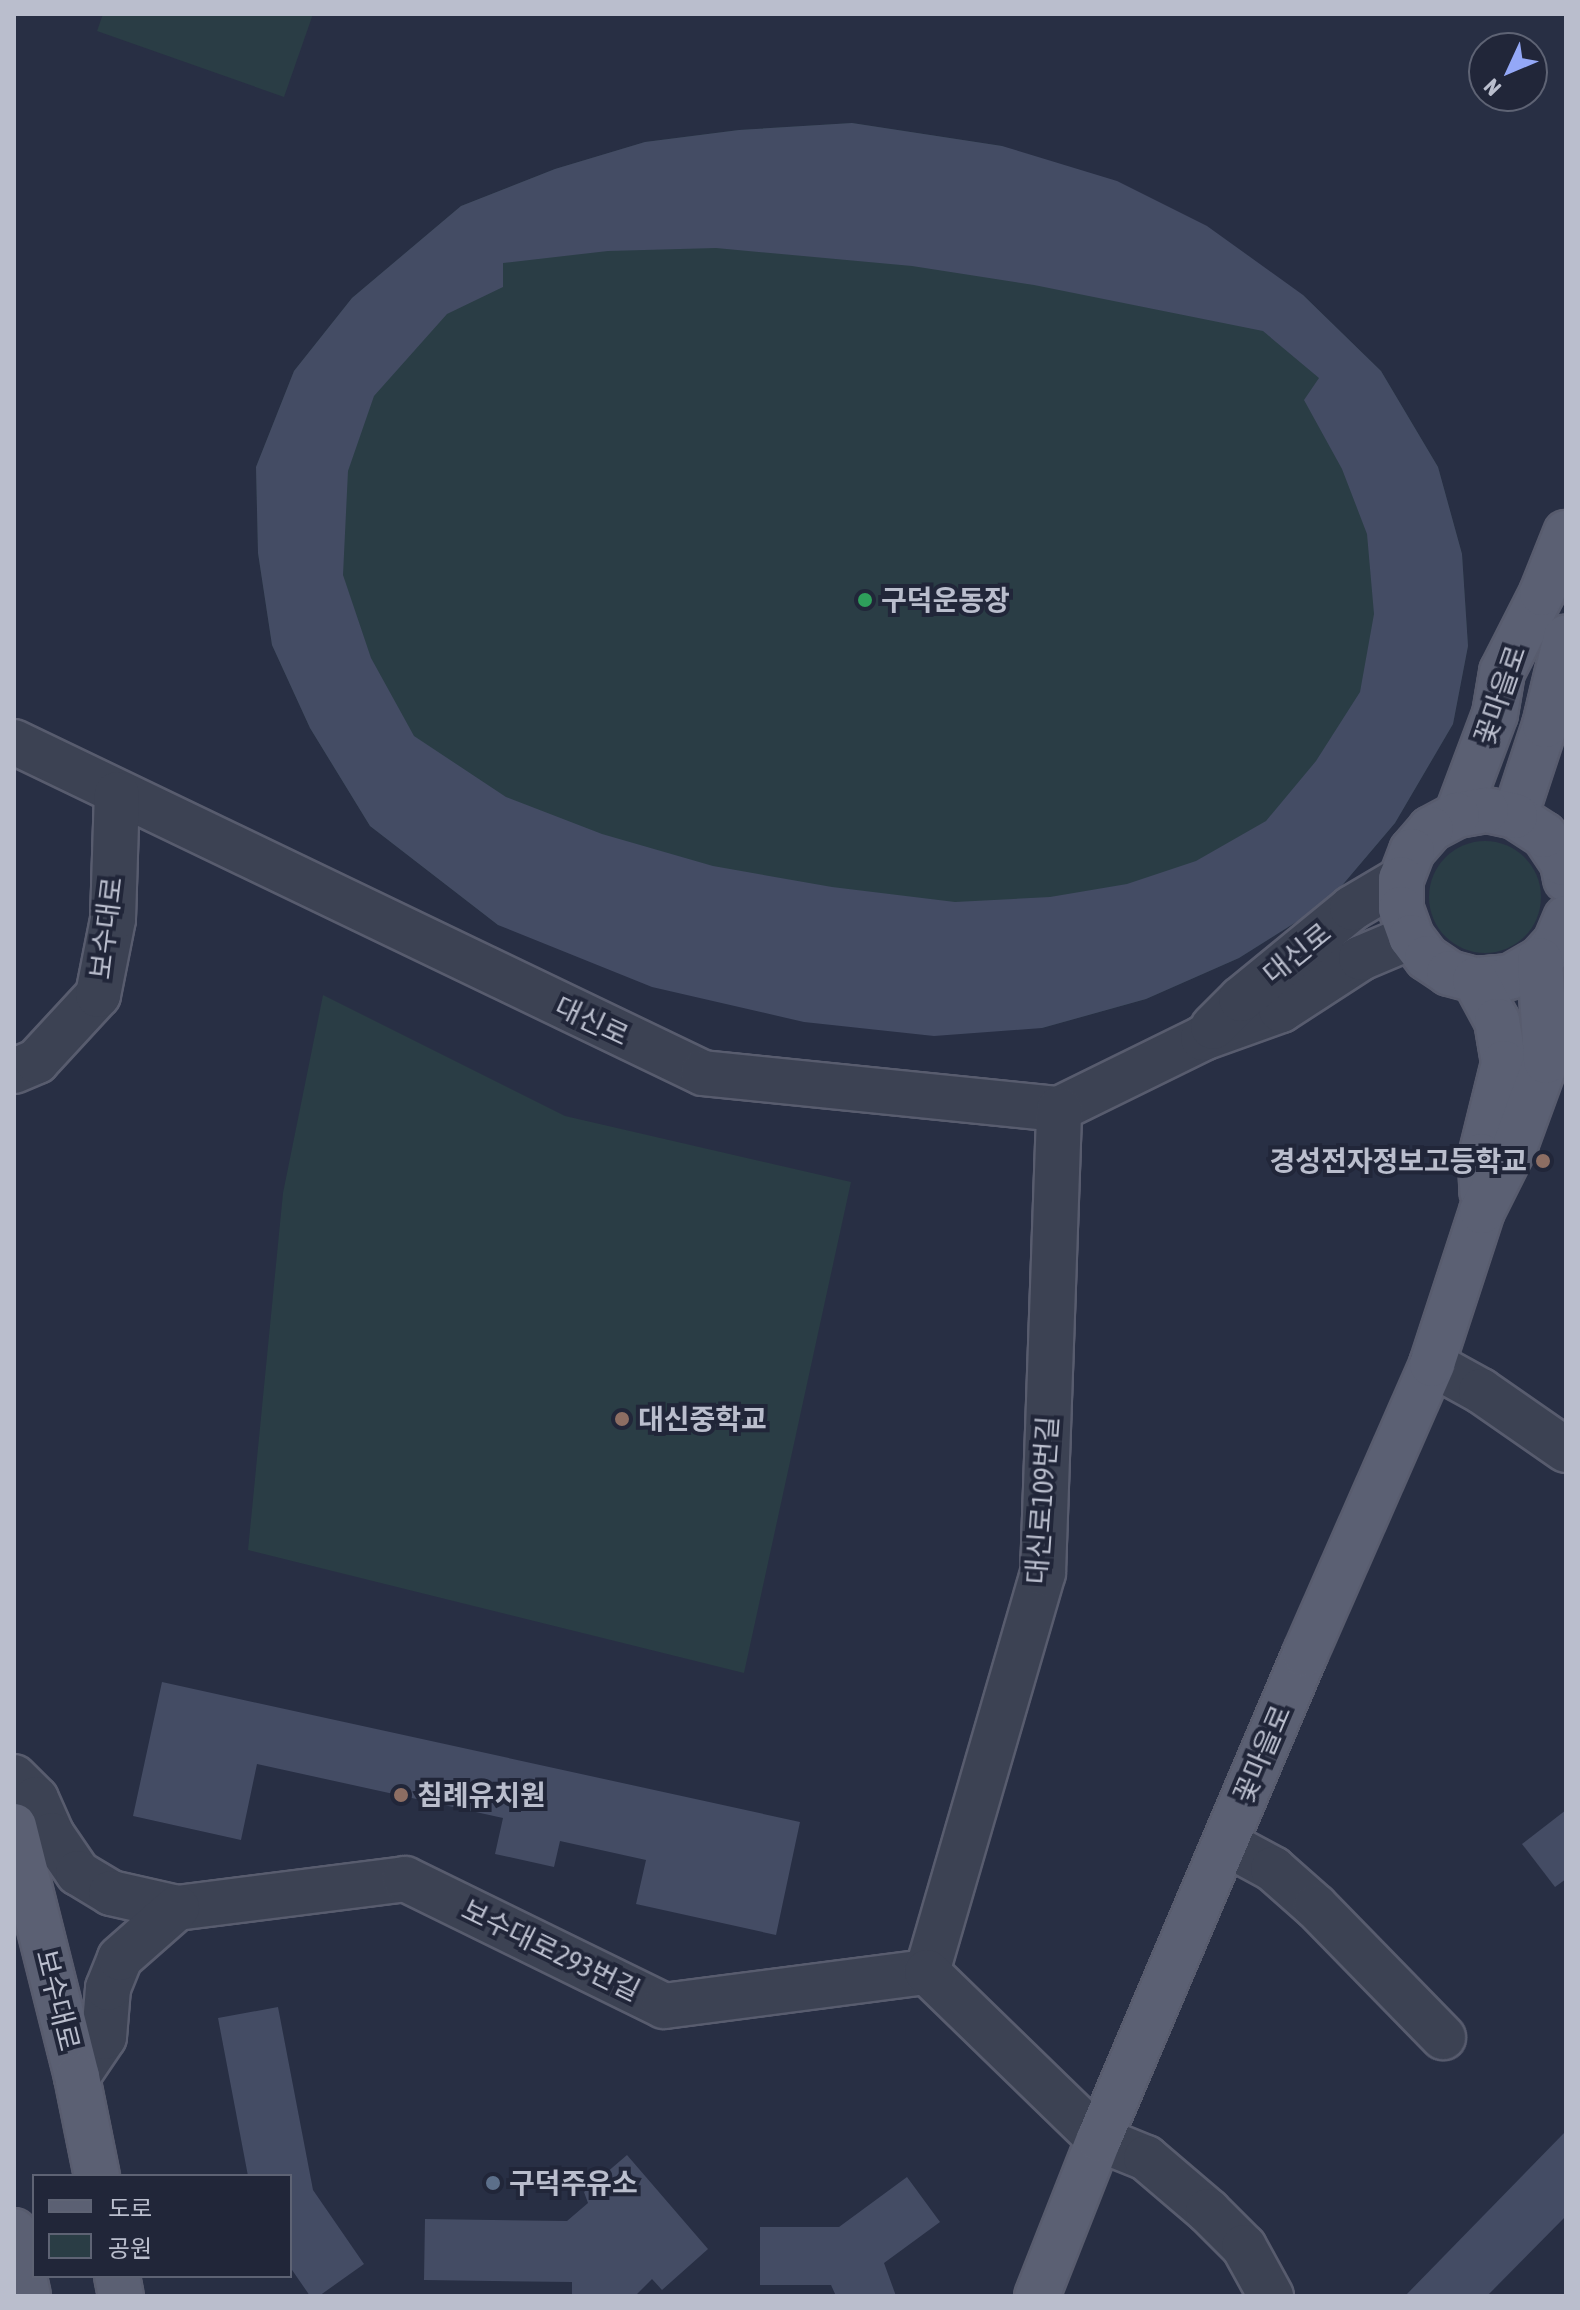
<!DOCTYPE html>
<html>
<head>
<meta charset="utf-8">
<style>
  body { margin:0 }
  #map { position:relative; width:1580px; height:2310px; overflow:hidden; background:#282f44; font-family:"Asap Condensed","Noto Sans KR",sans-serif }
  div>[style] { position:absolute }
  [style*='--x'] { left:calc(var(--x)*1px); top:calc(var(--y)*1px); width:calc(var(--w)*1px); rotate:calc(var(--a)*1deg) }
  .green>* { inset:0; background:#2a3d45 }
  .round { border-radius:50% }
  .building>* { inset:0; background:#444c64 }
  .roads { filter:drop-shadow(2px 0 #585c6e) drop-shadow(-2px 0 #585c6e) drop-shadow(0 2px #585c6e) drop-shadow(0 -2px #585c6e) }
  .minor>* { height:44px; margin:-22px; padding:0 22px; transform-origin:22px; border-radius:22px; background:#3c4253 }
  .major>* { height:44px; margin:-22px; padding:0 22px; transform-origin:22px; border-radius:22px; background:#5b6073 }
  .dots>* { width:22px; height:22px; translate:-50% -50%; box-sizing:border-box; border:4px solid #212639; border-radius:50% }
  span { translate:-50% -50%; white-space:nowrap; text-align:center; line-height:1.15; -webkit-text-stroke:8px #212639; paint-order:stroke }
  .poi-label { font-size:28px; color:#babecd; font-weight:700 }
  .left { translate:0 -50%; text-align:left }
  .right { translate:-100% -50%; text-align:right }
  .street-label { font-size:28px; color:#babecd }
  .frame { position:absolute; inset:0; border:16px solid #babecd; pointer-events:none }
  .legend { position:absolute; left:32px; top:2174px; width:260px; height:104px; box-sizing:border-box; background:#212639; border:2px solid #5e6374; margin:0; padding:10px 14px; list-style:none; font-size:24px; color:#babecd }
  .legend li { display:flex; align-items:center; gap:16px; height:40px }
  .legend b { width:40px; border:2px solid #5e6374 }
  .north { position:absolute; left:1468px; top:32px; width:80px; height:80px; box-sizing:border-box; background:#212639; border:2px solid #5e6374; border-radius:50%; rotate:226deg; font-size:22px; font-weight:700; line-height:32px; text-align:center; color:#babecd }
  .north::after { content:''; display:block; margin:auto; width:28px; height:36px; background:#94a8f7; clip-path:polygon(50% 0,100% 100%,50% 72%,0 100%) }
</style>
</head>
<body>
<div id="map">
  <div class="green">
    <div style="clip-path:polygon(103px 14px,313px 14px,284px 97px,97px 31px)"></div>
    <div style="clip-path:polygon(852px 123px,1002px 146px,1303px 295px,1381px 371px,1438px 467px,1462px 554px,1468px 646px,1453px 724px,1395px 823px,1328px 902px,1239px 958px,1146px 999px,1042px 1028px,498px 925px,370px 826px,310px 728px,272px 645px,258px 553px,256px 467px,294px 371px,352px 298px,461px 206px,555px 169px,645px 142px,739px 130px)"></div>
    <div class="round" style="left:1429px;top:841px;width:112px;height:112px"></div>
    <div style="clip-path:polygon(323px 995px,565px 1116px,851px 1182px,744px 1673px,248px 1550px,283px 1193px)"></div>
  </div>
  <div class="building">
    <div style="clip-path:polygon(evenodd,852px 123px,1002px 146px,1117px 181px,1207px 226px,1303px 295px,1381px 371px,1438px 467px,1462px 554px,1468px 646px,1453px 724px,1395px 823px,1328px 902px,1239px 958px,1146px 999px,1042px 1028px,934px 1036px,804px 1022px,652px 987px,498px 925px,370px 826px,310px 728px,272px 645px,258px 553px,256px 467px,294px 371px,352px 298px,461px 206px,555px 169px,645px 142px,739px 130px,852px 123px,716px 248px,912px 266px,1034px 285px,1263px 331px,1319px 378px,1304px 400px,1342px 469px,1367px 534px,1374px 614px,1360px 692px,1316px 761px,1266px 821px,1196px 861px,1127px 884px,1050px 897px,955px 902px,832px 887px,713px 866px,602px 834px,506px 797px,414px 736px,371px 658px,343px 575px,348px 471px,374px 396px,447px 314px,503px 287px,503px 263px,608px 251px,716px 248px)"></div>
    <div style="clip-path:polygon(162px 1682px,800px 1822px,776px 1935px,636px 1904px,646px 1860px,560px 1841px,554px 1867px,495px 1854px,503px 1818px,257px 1764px,241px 1840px,133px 1816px)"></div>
    <div style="clip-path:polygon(1566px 1810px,1566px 1879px,1555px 1887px,1522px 1844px)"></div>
    <div style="clip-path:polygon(278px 2007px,313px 2190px,364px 2264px,319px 2296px,310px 2296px,290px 2267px,290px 2176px,248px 2176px,218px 2018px)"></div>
    <div style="clip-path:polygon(1566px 2131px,1566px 2216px,1487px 2296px,1405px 2296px)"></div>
    <div style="clip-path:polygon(627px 2155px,708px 2249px,662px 2290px,652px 2279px,635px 2296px,572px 2296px,572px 2282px,424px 2280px,425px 2219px,567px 2221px,588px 2203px,584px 2192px)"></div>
    <div style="clip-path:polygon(907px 2177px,940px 2222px,884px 2263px,896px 2296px,836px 2296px,831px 2285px,760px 2285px,760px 2227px,839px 2227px)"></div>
  </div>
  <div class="roads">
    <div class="minor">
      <div style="--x:14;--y:742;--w:764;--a:25.66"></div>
      <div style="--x:703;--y:1073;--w:358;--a:5.8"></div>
      <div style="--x:1059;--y:1109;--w:161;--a:-26.2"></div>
      <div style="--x:1203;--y:1038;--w:83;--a:-19.7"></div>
      <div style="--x:1281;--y:1010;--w:95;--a:-33"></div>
      <div style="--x:1361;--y:958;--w:54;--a:-22.8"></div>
      <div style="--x:1213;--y:1027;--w:40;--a:-45"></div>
      <div style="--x:1241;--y:999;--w:144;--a:-39.3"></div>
      <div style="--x:1352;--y:908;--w:57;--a:-30.6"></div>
      <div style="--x:14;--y:1071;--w:25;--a:-23"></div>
      <div style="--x:37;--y:1061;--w:90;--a:-47.3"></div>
      <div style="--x:98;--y:995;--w:77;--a:-78.8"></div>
      <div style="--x:113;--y:919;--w:125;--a:-88.2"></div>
      <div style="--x:1432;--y:1364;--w:56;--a:28.9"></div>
      <div style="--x:1481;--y:1391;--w:103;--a:34.8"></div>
      <div style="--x:14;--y:1777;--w:31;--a:45"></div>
      <div style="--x:36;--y:1799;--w:39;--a:66"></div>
      <div style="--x:52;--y:1835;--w:46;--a:55.6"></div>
      <div style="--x:78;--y:1873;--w:39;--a:31"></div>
      <div style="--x:111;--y:1893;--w:68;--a:12.8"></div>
      <div style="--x:177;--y:1908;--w:230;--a:-7.2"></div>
      <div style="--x:405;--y:1879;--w:288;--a:26.1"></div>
      <div style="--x:664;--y:2006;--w:265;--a:-7.4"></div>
      <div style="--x:1225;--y:1843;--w:55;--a:28.4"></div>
      <div style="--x:1273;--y:1869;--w:57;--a:41.5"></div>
      <div style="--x:1316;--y:1907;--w:182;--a:45.7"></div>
      <div style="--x:927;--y:1972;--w:416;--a:-73.8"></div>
      <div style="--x:1043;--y:1573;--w:464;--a:-88"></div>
      <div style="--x:927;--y:1972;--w:240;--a:44.2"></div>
      <div style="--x:1099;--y:2139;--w:51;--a:22"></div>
      <div style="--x:1146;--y:2158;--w:82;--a:40.5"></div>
      <div style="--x:1208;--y:2211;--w:51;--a:45"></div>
      <div style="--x:1244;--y:2247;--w:56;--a:61.1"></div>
      <div style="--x:77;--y:2077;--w:48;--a:-56"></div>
      <div style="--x:104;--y:2037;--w:49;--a:-85.3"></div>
      <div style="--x:108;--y:1988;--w:32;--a:-68"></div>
      <div style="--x:120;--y:1958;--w:76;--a:-41.3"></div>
    </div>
    <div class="major">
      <div style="--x:1457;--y:815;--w:108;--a:-69.4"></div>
      <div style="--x:1495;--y:714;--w:43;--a:-80.5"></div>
      <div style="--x:1502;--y:672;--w:89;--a:-63.1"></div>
      <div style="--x:1542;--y:593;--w:65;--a:-68.2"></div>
      <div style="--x:1515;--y:816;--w:96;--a:-71.8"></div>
      <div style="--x:1545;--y:725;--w:90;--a:-76.6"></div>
      <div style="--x:1566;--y:879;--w:16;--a:-101"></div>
      <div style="--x:1563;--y:863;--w:34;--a:-124"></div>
      <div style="--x:1544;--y:835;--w:35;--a:-147"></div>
      <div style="--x:1515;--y:816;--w:30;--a:-168"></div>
      <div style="--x:1486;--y:810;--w:29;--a:170"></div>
      <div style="--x:1457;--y:815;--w:30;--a:152"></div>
      <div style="--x:1431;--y:829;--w:29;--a:131"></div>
      <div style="--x:1412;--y:851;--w:30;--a:111"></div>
      <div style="--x:1401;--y:879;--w:30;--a:90"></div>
      <div style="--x:1401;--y:909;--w:30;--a:70"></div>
      <div style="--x:1411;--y:937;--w:26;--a:53"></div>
      <div style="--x:1427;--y:958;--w:27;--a:34"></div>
      <div style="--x:1449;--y:973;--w:27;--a:15"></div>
      <div style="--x:1475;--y:980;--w:35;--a:-5"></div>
      <div style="--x:1510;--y:977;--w:34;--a:-30"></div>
      <div style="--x:1540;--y:960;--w:24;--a:-48"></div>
      <div style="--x:1556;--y:942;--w:26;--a:-67"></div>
      <div style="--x:1475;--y:980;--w:47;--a:61.8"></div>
      <div style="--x:1497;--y:1021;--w:43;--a:80.5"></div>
      <div style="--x:1504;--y:1063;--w:96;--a:103.9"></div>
      <div style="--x:1481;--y:1156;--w:36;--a:88"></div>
      <div style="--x:14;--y:1826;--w:259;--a:75.9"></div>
      <div style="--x:77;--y:2077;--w:101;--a:78.6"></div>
      <div style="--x:14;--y:2231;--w:66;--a:77.8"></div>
      <div style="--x:117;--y:2276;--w:20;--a:79"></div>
      <div style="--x:1037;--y:2296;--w:169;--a:-68.5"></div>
      <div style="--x:1099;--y:2139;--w:527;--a:-66.99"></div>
      <div style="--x:1305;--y:1654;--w:317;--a:-66.3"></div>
      <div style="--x:1432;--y:1364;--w:161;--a:-71.9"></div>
      <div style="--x:1482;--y:1211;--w:76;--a:-63.4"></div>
      <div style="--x:1516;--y:1143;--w:87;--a:-69.9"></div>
      <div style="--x:1546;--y:1061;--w:101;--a:-93.4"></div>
    </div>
  </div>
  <div class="dots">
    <div style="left:865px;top:600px;background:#2e9e5b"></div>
    <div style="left:1543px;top:1161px;background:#8d6e63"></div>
    <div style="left:622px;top:1419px;background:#8d6e63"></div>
    <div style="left:401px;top:1795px;background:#8d6e63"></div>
    <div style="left:493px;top:2183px;background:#5c6f8a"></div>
  </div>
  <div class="poi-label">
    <span class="left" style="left:881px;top:600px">구덕운동장</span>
    <span class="right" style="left:1527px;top:1161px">경성전자정보고등학교</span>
    <span class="left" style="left:638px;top:1419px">대신중학교</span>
    <span class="left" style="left:417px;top:1795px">침례유치원</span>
    <span class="left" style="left:509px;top:2183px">구덕주유소</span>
  </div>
  <div class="street-label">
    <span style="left:1500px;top:695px;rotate:-71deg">꽃마을로</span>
    <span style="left:106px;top:928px;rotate:-83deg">보수대로</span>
    <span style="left:1297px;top:953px;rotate:-39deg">대신로</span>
    <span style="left:592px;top:1021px;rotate:25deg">대신로</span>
    <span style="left:1042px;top:1500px;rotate:-86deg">대신로109번길</span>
    <span style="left:1262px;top:1754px;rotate:-67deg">꽃마을로</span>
    <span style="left:551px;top:1950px;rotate:26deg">보수대로293번길</span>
    <span style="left:58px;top:2000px;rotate:76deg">보수대로</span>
  </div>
  <div class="frame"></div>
  <ul class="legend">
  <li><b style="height:10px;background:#5b6073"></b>도로</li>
  <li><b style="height:22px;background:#2a3d45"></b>공원</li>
  </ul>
  <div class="north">N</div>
</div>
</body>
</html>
